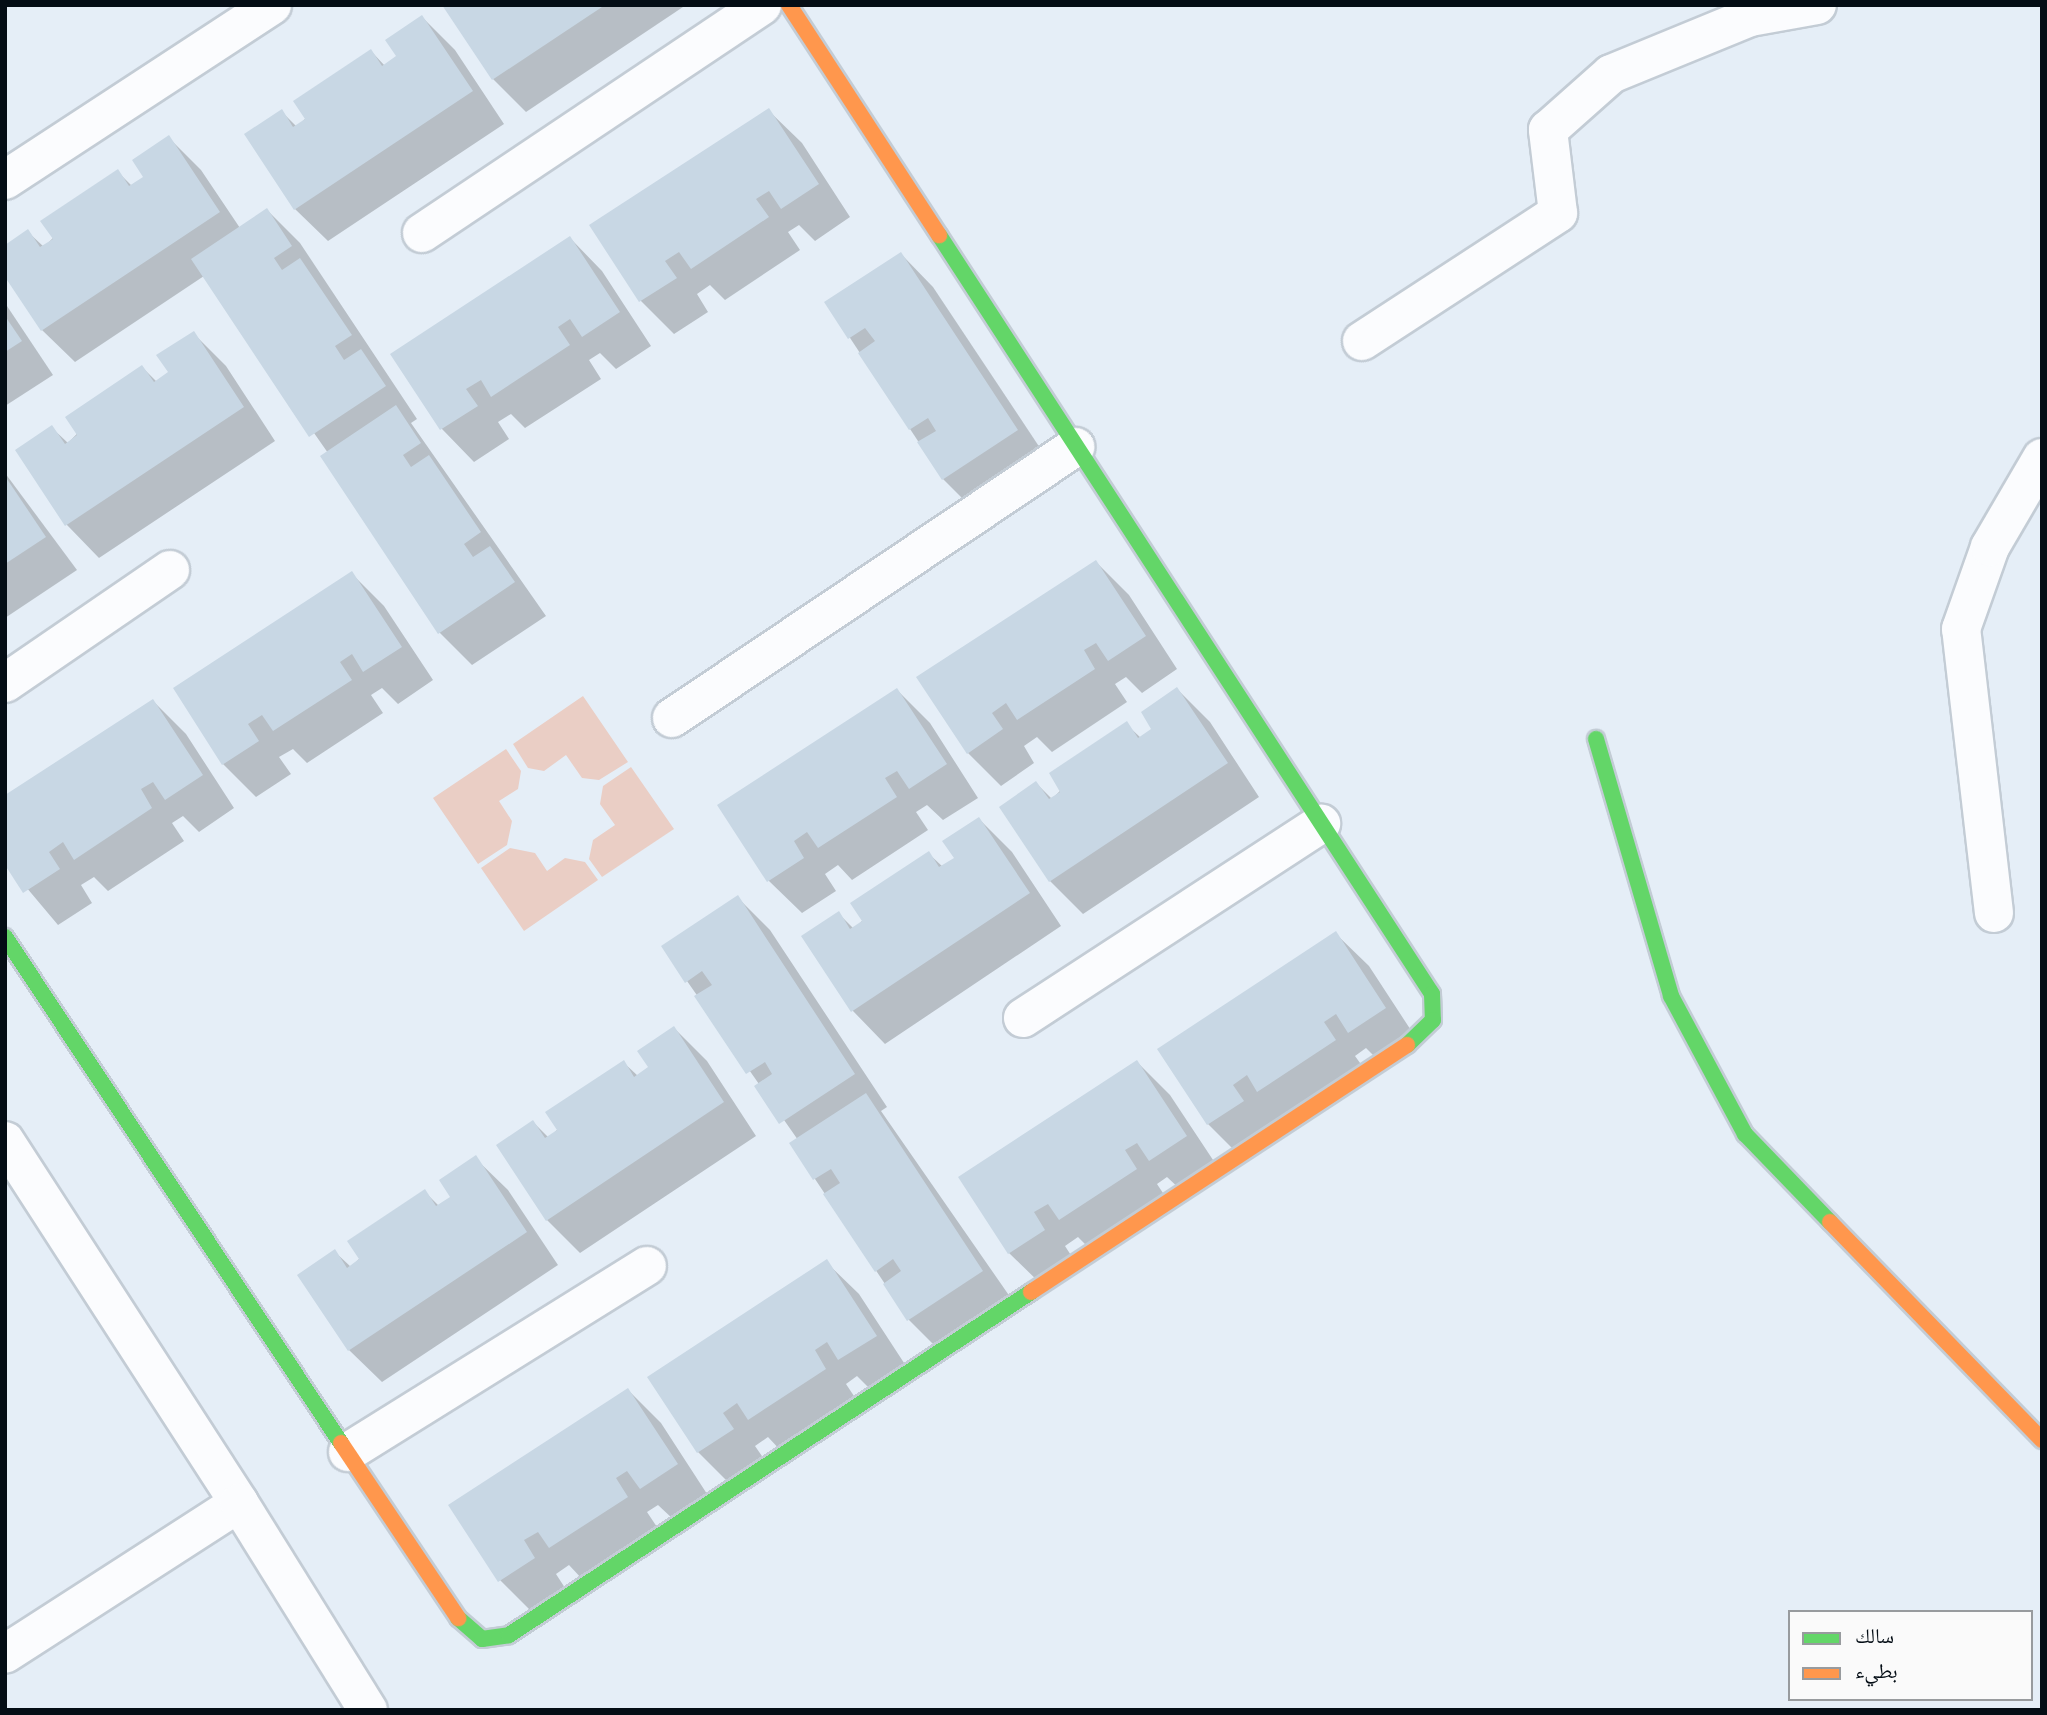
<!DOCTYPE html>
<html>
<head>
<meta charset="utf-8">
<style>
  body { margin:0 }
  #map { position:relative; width:2047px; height:1715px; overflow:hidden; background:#e5eef7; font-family:"Nunito Sans","Noto Naskh Arabic",sans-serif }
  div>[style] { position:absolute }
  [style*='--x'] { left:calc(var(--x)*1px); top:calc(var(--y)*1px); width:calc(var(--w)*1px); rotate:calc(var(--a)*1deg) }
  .green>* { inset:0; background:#eacec5 }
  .shadow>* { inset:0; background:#0003 }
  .building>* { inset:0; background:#c8d7e4 }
  .roads { filter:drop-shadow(2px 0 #c3ccd5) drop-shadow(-2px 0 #c3ccd5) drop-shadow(0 2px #c3ccd5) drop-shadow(0 -2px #c3ccd5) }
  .street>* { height:38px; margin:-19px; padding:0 19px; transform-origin:19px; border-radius:19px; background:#fbfcfe }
  .fast>* { height:16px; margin:-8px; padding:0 8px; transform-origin:8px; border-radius:8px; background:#63d668 }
  .slow>* { height:16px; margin:-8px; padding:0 8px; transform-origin:8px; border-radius:8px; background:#ff974d }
  span { translate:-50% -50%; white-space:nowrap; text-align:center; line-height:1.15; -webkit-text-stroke:5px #fafafa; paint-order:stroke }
  .frame { position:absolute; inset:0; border:7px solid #040d15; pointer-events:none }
  .legend { position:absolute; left:1788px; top:1610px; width:245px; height:91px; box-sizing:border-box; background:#fafafa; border:2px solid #989b9e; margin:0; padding:9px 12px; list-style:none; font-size:21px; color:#040d15 }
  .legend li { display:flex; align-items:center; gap:14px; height:35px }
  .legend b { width:35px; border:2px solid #989b9e }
</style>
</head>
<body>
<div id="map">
  <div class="green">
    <div style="clip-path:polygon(583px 696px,628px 762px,599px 780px,582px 778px,566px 755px,544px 771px,528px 768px,513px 744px)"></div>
    <div style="clip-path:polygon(506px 749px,521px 771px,518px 789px,499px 801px,512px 821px,507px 845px,478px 864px,433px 798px)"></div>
    <div style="clip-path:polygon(631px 767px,674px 829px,602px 877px,589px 859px,593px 840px,615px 825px,600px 804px,603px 786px)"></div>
    <div style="clip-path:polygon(510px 848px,535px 853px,547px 871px,565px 858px,585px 862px,598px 880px,524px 931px,481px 868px)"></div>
  </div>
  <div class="shadow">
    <div style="clip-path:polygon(444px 5px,686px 5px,526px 112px,493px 79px)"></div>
    <div style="clip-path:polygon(422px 17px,455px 50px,504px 124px,328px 241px,295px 209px,281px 111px,297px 127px,371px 51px,385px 66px,399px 57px)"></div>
    <div style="clip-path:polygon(769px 111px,802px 143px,850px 217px,815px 241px,799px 225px,788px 232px,800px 250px,725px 300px,710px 285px,697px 294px,708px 312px,674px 334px,641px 301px,592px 226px)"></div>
    <div style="clip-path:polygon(169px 138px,201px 170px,240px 228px,267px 210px,300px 243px,417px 419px,411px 423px,546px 616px,472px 665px,439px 632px,328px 453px,204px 276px,75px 362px,42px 330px,28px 232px,44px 247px,118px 172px,132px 186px,146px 178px)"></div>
    <div style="clip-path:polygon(570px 238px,602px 271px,651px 346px,616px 369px,600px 353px,589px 360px,601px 379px,525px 428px,511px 414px,498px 422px,509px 439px,474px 462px,442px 429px,393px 354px)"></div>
    <div style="clip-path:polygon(901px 254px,933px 287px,1050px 463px,976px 512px,943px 479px,827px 303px)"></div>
    <div style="clip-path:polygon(5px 303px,53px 375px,5px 406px)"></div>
    <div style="clip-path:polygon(193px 333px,226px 366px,275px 441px,99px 558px,67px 525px,52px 428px,68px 443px,142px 367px,157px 382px,170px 373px)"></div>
    <div style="clip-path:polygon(5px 473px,77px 570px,5px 618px)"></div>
    <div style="clip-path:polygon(1096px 562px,1129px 595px,1177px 669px,1142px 693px,1126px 677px,1115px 684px,1127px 702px,1052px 752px,1037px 737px,1024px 746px,1034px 763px,1001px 786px,968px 753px,919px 678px)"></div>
    <div style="clip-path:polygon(351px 573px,384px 606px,433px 680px,398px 704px,382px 688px,371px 695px,383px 713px,307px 763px,293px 749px,279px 757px,291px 774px,256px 797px,223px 764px,175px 689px)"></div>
    <div style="clip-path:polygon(1177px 689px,1210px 722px,1259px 797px,1083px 914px,1050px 881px,1036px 783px,1052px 799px,1126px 724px,1141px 738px,1154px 729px)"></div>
    <div style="clip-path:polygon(897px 690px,930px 723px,978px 798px,943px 820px,927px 805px,916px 812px,928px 830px,852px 880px,838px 865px,825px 874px,836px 891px,802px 913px,769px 881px,720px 806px)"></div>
    <div style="clip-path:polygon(153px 701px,186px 734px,234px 808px,199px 832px,183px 816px,172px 823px,184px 841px,108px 891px,94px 877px,81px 885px,92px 903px,58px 925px,5px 862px)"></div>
    <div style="clip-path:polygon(979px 819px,1012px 852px,1061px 926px,885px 1044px,853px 1011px,838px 913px,854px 929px,928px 853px,943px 867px,956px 859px)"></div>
    <div style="clip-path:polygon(737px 897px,770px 930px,887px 1107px,881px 1111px,1015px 1304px,942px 1353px,909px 1320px,815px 1179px,798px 1140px,687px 981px)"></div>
    <div style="clip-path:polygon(1336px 934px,1369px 966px,1418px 1041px,1382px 1064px,1366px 1048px,1355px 1056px,1368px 1074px,1241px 1157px,1208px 1124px,1159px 1050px)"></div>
    <div style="clip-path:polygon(674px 1028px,707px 1061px,756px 1136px,580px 1253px,547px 1220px,533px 1122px,549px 1138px,623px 1062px,638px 1076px,651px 1068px)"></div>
    <div style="clip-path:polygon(1137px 1062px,1170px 1095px,1219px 1169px,1183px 1192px,1167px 1177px,1157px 1184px,1169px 1202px,1093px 1252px,1078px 1237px,1065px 1246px,1076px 1263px,1042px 1285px,1009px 1253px,960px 1178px)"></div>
    <div style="clip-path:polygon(475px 1158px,508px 1190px,558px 1265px,382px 1382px,349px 1350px,335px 1252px,351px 1267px,425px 1192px,439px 1206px,453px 1198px)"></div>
    <div style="clip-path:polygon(826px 1262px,859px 1294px,908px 1369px,873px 1392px,857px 1376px,846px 1384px,858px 1402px,782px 1452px,768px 1437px,755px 1446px,766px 1462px,731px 1485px,698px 1452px,649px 1378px)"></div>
    <div style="clip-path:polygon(628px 1390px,661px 1423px,709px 1497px,674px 1520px,658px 1505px,647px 1512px,659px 1530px,583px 1580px,569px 1565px,556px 1574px,567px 1591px,533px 1613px,500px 1580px,451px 1506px)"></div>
  </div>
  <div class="building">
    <div style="clip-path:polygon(442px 5px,605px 5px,492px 80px)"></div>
    <div style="clip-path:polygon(422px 15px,473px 91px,294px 210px,244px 134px,282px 109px,293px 127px,305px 119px,293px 101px,371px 49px,382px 66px,396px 56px,385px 40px)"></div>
    <div style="clip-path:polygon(769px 108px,819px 184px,781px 209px,769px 191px,756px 199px,769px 217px,691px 269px,679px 252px,665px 261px,677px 278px,639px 302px,589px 225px)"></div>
    <div style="clip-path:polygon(169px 135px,220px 212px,41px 331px,5px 277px,5px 245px,28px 229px,40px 247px,53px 239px,40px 221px,118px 169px,129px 186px,143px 177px,132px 160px)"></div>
    <div style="clip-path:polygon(267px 208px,292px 246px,274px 258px,282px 270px,300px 258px,352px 335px,335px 346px,344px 360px,361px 349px,386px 386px,309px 437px,191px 259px)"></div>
    <div style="clip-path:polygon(570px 236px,620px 312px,582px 337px,570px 319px,558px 327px,570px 345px,491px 397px,481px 380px,466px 389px,478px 406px,440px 430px,390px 354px)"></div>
    <div style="clip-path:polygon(901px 252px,1018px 430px,942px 480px,917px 442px,936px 431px,928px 418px,909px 430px,858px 353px,875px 341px,865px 328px,848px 339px,824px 302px)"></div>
    <div style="clip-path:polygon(5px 316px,22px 341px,5px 352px)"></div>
    <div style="clip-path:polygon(194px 331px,244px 407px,65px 526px,15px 450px,52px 425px,65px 444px,77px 435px,65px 417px,142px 365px,154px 382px,168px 372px,156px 355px)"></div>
    <div style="clip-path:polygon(396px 405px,421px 443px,403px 455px,411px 467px,429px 455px,481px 532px,464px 544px,473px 557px,490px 546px,515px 582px,438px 634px,320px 456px)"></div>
    <div style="clip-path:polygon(5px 476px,46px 537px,5px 564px)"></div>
    <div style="clip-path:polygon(1096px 560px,1146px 636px,1108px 661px,1096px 643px,1084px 650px,1095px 669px,1017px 720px,1006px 703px,992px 713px,1003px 729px,967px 754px,916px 677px)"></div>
    <div style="clip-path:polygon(352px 571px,402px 647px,363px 672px,352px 654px,340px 662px,352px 680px,273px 731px,262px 715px,248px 724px,259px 741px,222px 765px,173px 688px)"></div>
    <div style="clip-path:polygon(1177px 687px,1228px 763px,1049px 882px,999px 807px,1036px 781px,1049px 799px,1060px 792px,1049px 773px,1127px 721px,1138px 738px,1151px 729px,1141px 712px)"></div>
    <div style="clip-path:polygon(897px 688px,947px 764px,909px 789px,897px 771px,885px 778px,897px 797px,818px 848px,807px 832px,794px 841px,804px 858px,767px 882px,717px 805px)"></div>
    <div style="clip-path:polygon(153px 699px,203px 775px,165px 800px,153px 782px,141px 789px,152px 808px,74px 860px,63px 842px,49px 852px,60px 869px,23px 893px,5px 865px,5px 795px)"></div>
    <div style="clip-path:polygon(979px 817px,1030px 893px,851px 1012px,801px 936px,839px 911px,850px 929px,862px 921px,850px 903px,929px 851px,939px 867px,954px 858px,942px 841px)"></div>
    <div style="clip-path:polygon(738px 895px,855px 1074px,779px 1124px,754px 1086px,772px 1074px,765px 1062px,746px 1074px,694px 996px,712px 985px,702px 971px,685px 983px,661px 946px)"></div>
    <div style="clip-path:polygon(1336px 931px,1386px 1008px,1348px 1033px,1336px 1014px,1324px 1022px,1336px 1040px,1257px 1092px,1247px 1075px,1233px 1085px,1244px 1101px,1207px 1125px,1157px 1049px)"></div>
    <div style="clip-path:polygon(674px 1026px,724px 1102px,546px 1221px,496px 1145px,533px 1120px,545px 1138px,557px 1130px,545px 1112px,624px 1060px,634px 1077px,648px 1067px,637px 1051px)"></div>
    <div style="clip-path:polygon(1137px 1060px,1187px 1136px,1149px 1161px,1137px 1143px,1125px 1150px,1137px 1169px,1059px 1220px,1048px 1204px,1034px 1212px,1045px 1230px,1008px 1254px,958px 1177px)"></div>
    <div style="clip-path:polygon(866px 1093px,983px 1271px,907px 1321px,883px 1284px,901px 1271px,893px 1259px,875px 1272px,823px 1194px,840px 1183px,831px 1169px,813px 1180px,789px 1143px)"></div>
    <div style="clip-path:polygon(476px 1155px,527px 1232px,348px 1351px,297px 1275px,335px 1249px,347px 1268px,359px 1259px,347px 1241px,425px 1189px,436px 1206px,450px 1197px,439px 1180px)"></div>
    <div style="clip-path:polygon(827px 1259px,877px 1336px,838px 1360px,827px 1342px,815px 1350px,826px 1369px,748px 1420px,737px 1403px,723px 1413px,734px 1429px,697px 1453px,647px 1377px)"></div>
    <div style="clip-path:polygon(628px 1388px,678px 1464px,640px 1489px,627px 1471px,616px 1478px,628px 1497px,549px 1548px,538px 1532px,524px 1540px,535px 1558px,498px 1582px,448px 1505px)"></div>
  </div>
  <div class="roads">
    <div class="street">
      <div style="--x:5;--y:180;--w:319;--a:-33.2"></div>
      <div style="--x:422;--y:233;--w:409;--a:-33.8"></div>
      <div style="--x:1362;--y:341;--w:234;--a:-33.1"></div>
      <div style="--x:1558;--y:213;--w:84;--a:-96.9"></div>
      <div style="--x:1548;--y:130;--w:84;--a:-41.6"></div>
      <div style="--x:1611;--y:74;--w:150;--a:-22.3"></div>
      <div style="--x:1750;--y:17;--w:68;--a:-10.2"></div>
      <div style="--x:5;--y:683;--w:200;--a:-34.4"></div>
      <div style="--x:672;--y:718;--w:486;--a:-33.9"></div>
      <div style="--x:1994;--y:913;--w:286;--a:-96.6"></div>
      <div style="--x:1961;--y:629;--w:87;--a:-70.5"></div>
      <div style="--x:1990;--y:547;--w:103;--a:-59.7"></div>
      <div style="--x:1023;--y:1018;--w:356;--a:-33.1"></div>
      <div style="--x:5;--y:1141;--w:431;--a:57.1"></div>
      <div style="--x:239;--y:1503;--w:278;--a:147.2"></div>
      <div style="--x:348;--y:1452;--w:352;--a:-31.9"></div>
      <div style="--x:239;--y:1503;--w:244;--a:58.1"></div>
    </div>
    <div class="fast">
      <div style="--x:939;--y:235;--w:905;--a:56.99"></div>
      <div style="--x:1432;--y:994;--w:26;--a:88"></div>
      <div style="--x:1433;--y:1020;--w:36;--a:136"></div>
      <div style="--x:1596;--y:739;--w:268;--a:73.7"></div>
      <div style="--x:1671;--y:996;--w:157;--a:61.8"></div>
      <div style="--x:1745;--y:1134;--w:122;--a:46"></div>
      <div style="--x:5;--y:937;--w:607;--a:56.41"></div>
      <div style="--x:458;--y:1618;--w:32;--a:41"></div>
      <div style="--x:482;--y:1639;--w:27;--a:-8"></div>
      <div style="--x:509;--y:1635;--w:625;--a:-33.31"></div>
    </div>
    <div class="slow">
      <div style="--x:789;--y:5;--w:275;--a:56.9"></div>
      <div style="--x:1830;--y:1222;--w:304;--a:45.8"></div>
      <div style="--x:1031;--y:1292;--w:450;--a:-33.3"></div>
      <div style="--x:341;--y:1443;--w:211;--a:56.2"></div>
    </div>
  </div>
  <div class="frame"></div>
  <ul class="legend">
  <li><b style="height:9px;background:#63d668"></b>سالك</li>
  <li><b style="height:9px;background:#ff974d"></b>بطيء</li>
  </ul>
</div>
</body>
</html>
